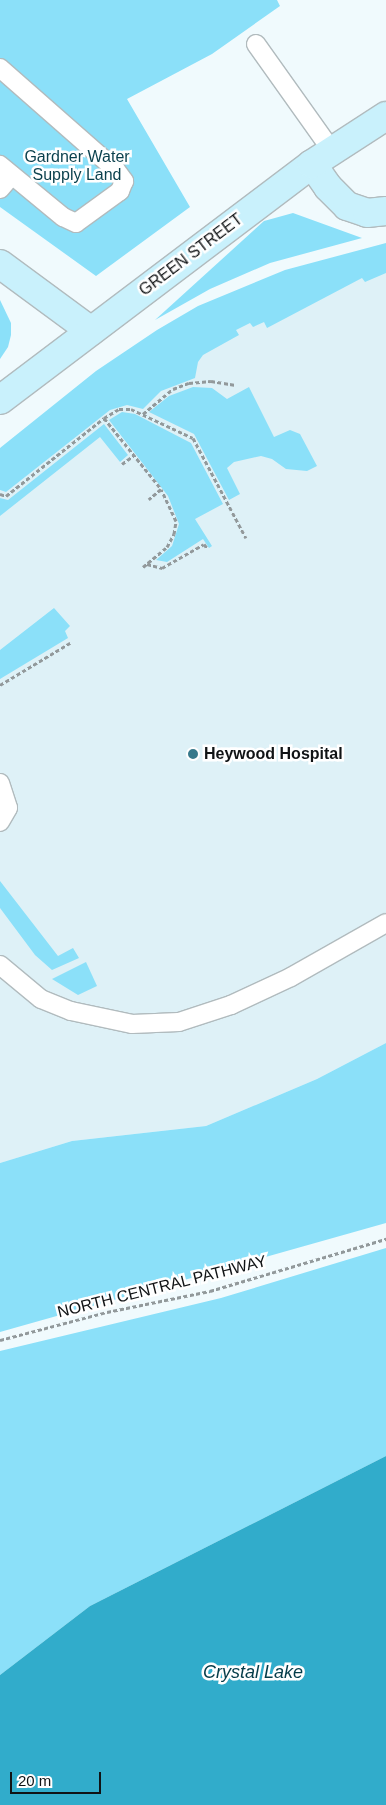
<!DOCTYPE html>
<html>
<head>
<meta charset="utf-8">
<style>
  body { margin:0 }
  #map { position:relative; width:386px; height:1805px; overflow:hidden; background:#f0fafd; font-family:Helvetica,sans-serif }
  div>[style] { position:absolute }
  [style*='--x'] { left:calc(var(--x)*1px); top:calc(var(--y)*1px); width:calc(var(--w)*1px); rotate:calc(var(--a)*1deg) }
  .built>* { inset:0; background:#def1f7 }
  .green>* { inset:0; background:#8be0f9 }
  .water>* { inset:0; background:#31accb }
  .path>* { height:3px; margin-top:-1.5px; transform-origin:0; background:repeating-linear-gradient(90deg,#92999b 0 4px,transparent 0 6.5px) }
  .roads { filter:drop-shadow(1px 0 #b1bbbe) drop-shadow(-1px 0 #b1bbbe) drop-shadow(0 1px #b1bbbe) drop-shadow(0 -1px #b1bbbe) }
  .lane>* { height:18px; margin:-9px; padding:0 9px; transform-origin:9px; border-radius:9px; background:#fff }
  .secondary>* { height:28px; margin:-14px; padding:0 14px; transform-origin:14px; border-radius:14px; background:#c9f1fc }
  .dots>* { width:14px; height:14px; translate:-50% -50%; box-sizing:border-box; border:2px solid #fff; border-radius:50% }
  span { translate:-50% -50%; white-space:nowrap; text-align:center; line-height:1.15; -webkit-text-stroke:5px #fff; paint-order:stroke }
  .park-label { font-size:16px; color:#093f4c }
  .street-label { font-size:16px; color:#101315 }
  .poi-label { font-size:16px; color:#101315; font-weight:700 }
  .left { translate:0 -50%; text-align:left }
  .water-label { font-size:18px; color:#043c49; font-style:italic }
  .scale { position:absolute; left:10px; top:1772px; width:91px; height:22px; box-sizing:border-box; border:2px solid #101315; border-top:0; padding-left:6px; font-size:15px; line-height:18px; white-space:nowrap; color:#101315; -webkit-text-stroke:4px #fff; paint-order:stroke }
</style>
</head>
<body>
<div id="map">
  <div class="built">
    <div style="clip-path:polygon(386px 254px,386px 1043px,317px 1079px,206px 1126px,72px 1141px,0 1163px,0 465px,239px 293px)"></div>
  </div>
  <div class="green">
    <div style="clip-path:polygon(0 0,277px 0,280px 6px,212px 54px,127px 99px,190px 207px,96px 276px,0 207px)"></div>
    <div style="clip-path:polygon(293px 213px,362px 238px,270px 263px,210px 289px,155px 320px,264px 221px)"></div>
    <div style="clip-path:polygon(386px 243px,386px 273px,365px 282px,362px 278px,267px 328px,264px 322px,253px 327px,250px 323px,236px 330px,239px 335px,203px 355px,198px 362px,195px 378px,161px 391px,143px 409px,127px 405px,110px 410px,6px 492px,0 490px,0 448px,96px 371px,157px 330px,198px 306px,285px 270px)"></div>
    <div style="clip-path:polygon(0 300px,11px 323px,11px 335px,8px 347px,0 359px)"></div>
    <div style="clip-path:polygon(193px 387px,212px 388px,227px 399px,249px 387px,274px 437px,290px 430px,300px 434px,317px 466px,307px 471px,286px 469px,272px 459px,261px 456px,234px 462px,227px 468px,240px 494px,229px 500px,194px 434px,149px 412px,169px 396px)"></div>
    <div style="clip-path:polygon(122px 412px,135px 414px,191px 443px,223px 504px,195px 519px,212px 546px,209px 548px,203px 539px,167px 562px,156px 560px,172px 546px,179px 524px,168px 496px,109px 420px)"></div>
    <div style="clip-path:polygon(104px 424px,128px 455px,120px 462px,100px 437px,0 516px,0 498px,8px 500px)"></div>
    <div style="clip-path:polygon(54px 608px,70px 626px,65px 631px,68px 638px,0 679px,0 650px)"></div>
    <div style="clip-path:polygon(0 881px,58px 956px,73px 948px,79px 958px,52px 970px,35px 955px,0 908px)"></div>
    <div style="clip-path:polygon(86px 962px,97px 986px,78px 995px,52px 979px)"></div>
    <div style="clip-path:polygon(386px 1043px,386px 1223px,0 1332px,0 1163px,72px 1141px,206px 1126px,317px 1079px)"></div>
    <div style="clip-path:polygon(386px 1248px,386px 1456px,90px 1606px,0 1675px,0 1351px,221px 1298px)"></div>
  </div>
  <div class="water">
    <div style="clip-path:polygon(386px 1456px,386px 1805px,0 1805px,0 1675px,90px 1606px)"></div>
  </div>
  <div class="path">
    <div style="--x:143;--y:414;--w:39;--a:-40"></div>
    <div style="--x:173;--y:389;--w:17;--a:-21"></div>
    <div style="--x:189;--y:383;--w:22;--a:-5"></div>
    <div style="--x:211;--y:381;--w:25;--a:9"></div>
    <div style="--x:104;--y:418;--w:91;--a:51.2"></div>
    <div style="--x:161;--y:489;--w:16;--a:140"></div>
    <div style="--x:122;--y:464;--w:14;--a:-36"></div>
    <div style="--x:0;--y:494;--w:6;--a:18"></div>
    <div style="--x:6;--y:496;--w:125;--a:-38.5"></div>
    <div style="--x:104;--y:418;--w:17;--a:-31"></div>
    <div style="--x:119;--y:409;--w:12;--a:0"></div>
    <div style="--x:131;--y:409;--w:68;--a:25.1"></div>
    <div style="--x:193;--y:438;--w:113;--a:62.1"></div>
    <div style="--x:147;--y:564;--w:16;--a:15"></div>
    <div style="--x:162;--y:568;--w:48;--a:-29.7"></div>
    <div style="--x:204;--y:544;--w:5;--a:53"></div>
    <div style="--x:143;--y:567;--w:31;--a:-40"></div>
    <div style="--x:167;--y:547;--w:15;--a:-62"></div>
    <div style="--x:174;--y:534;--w:13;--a:-81"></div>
    <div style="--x:176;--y:521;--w:35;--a:-115"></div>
    <div style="--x:0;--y:685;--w:82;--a:-31"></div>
    <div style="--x:0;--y:1340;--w:111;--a:-14.7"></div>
    <div style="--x:107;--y:1312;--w:105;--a:-11.5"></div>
    <div style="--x:210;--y:1291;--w:184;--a:-16.5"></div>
  </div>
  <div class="roads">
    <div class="lane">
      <div style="--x:256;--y:44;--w:131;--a:54.6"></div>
      <div style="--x:0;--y:68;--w:154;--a:41.3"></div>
      <div style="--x:116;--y:170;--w:14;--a:54"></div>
      <div style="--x:124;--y:181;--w:11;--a:112"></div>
      <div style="--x:120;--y:191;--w:54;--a:144"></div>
      <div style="--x:76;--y:223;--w:14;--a:-155"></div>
      <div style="--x:63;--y:217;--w:82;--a:-140.5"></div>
      <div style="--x:0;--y:189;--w:18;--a:-49"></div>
      <div style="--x:0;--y:783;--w:26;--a:72"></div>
      <div style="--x:8;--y:808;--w:16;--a:120"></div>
      <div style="--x:0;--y:965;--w:53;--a:39.7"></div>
      <div style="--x:41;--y:999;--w:32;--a:22"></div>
      <div style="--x:71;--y:1011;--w:62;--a:12"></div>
      <div style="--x:132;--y:1024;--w:47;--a:-2.4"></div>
      <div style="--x:179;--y:1022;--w:55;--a:-18.1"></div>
      <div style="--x:231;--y:1005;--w:66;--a:-25"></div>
      <div style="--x:291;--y:977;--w:109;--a:-29.6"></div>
    </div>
    <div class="secondary">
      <div style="--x:312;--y:164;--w:28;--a:55"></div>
      <div style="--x:328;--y:187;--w:27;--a:45"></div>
      <div style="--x:347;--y:206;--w:21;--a:19"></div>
      <div style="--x:367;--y:213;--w:19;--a:-6"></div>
      <div style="--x:0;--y:264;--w:113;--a:36.4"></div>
      <div style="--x:0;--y:400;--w:391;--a:-37.1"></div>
      <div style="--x:312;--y:164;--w:88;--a:-33"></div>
    </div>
  </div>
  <div class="dots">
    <div style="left:193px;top:754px;background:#37798b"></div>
  </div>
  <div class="park-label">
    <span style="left:77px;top:166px">Gardner Water<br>Supply Land</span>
  </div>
  <div class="street-label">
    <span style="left:191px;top:255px;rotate:-37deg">GREEN STREET</span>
    <span style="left:162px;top:1287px;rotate:-14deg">NORTH CENTRAL PATHWAY</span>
  </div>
  <div class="poi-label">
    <span class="left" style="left:204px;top:754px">Heywood Hospital</span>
  </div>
  <div class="water-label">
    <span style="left:253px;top:1672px">Crystal Lake</span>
  </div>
  <div class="scale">20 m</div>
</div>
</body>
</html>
